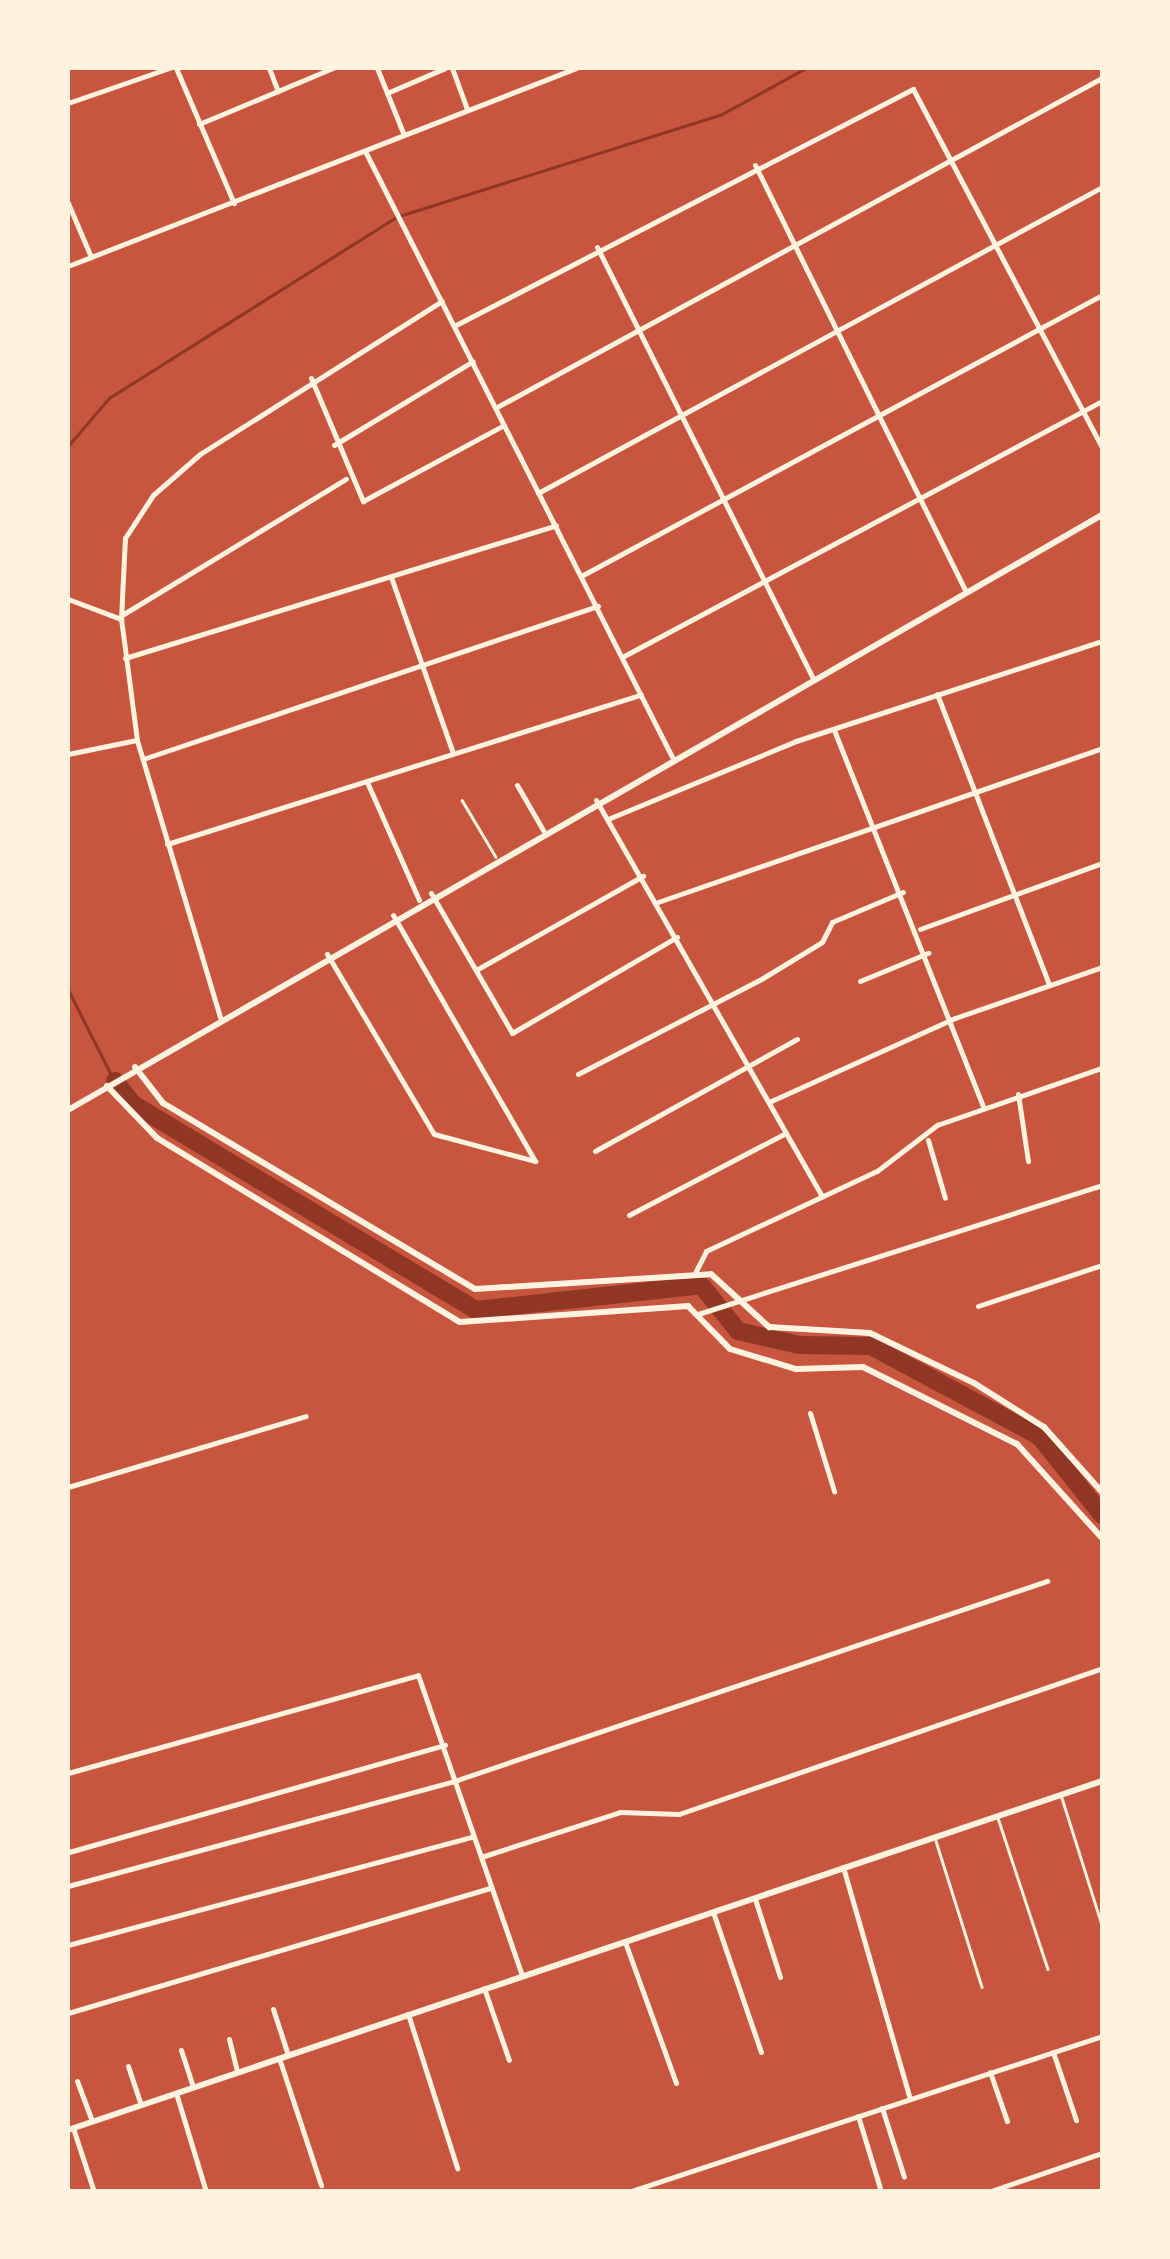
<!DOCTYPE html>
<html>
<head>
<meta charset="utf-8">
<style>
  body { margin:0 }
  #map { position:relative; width:1170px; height:2259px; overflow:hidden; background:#c8553d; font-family:"Asap Condensed",sans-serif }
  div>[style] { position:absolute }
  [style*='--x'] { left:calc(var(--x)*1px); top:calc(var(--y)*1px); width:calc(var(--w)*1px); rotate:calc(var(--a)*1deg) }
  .stream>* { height:2.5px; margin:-1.25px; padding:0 1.25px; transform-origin:1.25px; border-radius:1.25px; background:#8f3625 }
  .river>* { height:18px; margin:-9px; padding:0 9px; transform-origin:9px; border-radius:9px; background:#8f3625 }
  .service>* { height:2.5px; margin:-1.25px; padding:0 1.25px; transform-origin:1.25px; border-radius:1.25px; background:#fff3e0 }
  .minor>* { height:5px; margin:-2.5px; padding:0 2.5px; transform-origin:2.5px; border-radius:2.5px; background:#fff3e0 }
  .tertiary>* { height:6px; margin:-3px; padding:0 3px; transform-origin:3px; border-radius:3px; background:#fff3e0 }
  span { translate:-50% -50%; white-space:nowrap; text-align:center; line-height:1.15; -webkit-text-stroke:9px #fff3e0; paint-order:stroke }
  .frame { position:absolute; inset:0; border:70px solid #fff3e0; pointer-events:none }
</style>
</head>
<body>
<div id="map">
  <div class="stream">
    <div style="--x:68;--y:446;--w:63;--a:-49.5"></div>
    <div style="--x:109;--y:398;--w:339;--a:-32.2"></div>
    <div style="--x:396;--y:217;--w:342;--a:-17.5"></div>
    <div style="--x:722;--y:114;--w:96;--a:-28.7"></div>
    <div style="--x:68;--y:989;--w:102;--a:63.2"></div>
  </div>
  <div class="river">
    <div style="--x:115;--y:1081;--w:29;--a:52"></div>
    <div style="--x:133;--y:1104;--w:400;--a:31"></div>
    <div style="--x:476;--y:1310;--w:226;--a:-6.3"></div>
    <div style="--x:701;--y:1285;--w:59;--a:51.2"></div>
    <div style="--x:738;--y:1331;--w:63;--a:12.9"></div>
    <div style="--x:799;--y:1345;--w:72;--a:0.8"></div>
    <div style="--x:871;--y:1346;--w:191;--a:28.2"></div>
    <div style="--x:1039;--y:1436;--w:101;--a:51.4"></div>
  </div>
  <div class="service">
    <div style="--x:462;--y:800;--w:66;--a:59.2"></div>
    <div style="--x:1062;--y:1798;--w:133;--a:72.5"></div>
    <div style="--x:998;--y:1818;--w:159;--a:71.7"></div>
    <div style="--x:936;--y:1841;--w:153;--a:72.5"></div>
  </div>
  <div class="minor">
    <div style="--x:176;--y:68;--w:147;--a:66.8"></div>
    <div style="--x:269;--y:68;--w:25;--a:69"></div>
    <div style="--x:377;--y:68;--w:72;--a:68.1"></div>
    <div style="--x:452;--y:68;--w:44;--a:69.9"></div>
    <div style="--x:387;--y:93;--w:63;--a:-23.3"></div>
    <div style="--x:68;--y:103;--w:107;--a:-19.1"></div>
    <div style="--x:199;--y:124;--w:145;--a:-22.7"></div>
    <div style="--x:365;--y:151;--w:679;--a:63.13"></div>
    <div style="--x:755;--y:165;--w:474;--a:63.7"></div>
    <div style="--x:68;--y:203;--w:59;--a:66.9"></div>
    <div style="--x:597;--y:247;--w:481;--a:63.4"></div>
    <div style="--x:68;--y:266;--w:545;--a:-21.29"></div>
    <div style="--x:454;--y:326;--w:517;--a:-27.31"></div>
    <div style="--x:913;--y:89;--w:406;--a:62.2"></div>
    <div style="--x:311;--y:378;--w:134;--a:67.1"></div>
    <div style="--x:363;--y:501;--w:160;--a:-28.3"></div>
    <div style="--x:497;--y:407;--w:689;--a:-28.54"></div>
    <div style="--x:334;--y:445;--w:162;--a:-31.1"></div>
    <div style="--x:538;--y:493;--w:642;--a:-28.48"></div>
    <div style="--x:583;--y:575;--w:590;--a:-28.35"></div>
    <div style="--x:391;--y:577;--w:187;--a:70.6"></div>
    <div style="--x:68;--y:599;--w:57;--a:20.7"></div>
    <div style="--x:122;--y:615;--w:262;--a:-31.3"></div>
    <div style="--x:624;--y:656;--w:542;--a:-28.08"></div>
    <div style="--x:125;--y:658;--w:451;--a:-17.1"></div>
    <div style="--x:937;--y:694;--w:312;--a:68.9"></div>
    <div style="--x:834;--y:730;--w:404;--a:68.4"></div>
    <div style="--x:68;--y:754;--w:70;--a:-11.5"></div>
    <div style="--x:143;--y:759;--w:480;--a:-18.6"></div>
    <div style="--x:367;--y:782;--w:129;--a:66.2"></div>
    <div style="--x:517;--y:785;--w:52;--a:60"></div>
    <div style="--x:596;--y:800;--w:455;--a:60.3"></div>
    <div style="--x:608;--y:819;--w:204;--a:-22.5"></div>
    <div style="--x:796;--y:741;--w:322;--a:-18.1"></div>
    <div style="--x:167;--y:844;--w:497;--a:-17.5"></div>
    <div style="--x:431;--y:893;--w:162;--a:59.9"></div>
    <div style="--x:512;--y:1033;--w:191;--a:-30.2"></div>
    <div style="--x:658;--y:902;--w:470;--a:-19.1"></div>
    <div style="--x:920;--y:929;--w:194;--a:-19.9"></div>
    <div style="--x:327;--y:954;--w:209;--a:59.3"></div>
    <div style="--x:434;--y:1134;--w:105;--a:15"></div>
    <div style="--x:535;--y:1161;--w:284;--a:-120"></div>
    <div style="--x:476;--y:970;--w:192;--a:-29.4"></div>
    <div style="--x:860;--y:981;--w:74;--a:-22.4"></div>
    <div style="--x:220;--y:1017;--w:289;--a:-106.7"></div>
    <div style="--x:137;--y:740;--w:122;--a:-97.5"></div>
    <div style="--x:121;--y:619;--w:81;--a:-87.2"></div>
    <div style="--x:125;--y:538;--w:51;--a:-56.9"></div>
    <div style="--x:153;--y:495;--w:62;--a:-41.1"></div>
    <div style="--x:200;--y:454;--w:286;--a:-32.3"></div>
    <div style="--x:578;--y:1074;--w:208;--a:-27.4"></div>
    <div style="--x:763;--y:978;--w:69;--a:-31.4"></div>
    <div style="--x:822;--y:942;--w:22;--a:-63"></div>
    <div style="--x:832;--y:922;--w:77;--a:-22.9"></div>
    <div style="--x:1018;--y:1094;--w:68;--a:81.5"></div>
    <div style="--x:769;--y:1102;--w:204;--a:-24.3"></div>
    <div style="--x:955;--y:1018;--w:156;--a:-19.1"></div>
    <div style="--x:928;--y:1140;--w:60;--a:73.7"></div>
    <div style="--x:595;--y:1151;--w:231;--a:-29"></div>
    <div style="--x:629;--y:1215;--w:177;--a:-27.6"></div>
    <div style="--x:696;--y:1271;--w:22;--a:-63"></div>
    <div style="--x:706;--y:1251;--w:189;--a:-25.1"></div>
    <div style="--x:877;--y:1171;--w:76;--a:-37.5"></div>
    <div style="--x:937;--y:1125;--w:175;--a:-19.1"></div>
    <div style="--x:978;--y:1306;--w:131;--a:-18.3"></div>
    <div style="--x:698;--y:1314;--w:424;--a:-17.7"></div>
    <div style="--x:810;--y:1413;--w:82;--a:72.9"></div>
    <div style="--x:68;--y:1487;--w:248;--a:-16.6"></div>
    <div style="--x:68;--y:1773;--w:363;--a:-15.6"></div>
    <div style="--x:418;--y:1675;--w:318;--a:70.9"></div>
    <div style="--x:69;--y:1852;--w:391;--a:-15.9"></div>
    <div style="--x:481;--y:1857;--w:146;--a:-17.9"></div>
    <div style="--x:620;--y:1812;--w:59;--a:1.9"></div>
    <div style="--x:679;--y:1814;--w:447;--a:-19"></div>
    <div style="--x:843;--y:1867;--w:241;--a:73.9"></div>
    <div style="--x:68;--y:1886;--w:403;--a:-15.2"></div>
    <div style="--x:457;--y:1780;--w:623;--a:-18.64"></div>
    <div style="--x:755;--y:1899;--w:82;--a:72.2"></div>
    <div style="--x:713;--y:1912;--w:148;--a:71.1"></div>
    <div style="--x:625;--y:1942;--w:150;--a:70.1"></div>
    <div style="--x:68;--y:1945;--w:420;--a:-15"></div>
    <div style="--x:484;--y:1988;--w:76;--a:70.9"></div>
    <div style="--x:273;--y:2009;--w:48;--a:71.9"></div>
    <div style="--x:68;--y:2013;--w:441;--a:-16.5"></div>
    <div style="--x:408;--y:2014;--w:162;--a:72.3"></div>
    <div style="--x:229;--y:2039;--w:34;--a:76"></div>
    <div style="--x:181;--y:2050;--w:39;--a:72"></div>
    <div style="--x:1053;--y:2052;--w:72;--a:71.3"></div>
    <div style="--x:279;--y:2058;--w:134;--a:71.7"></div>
    <div style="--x:128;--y:2066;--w:41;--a:71.6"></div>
    <div style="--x:990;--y:2072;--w:52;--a:70.9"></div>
    <div style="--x:77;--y:2081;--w:43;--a:69.4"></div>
    <div style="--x:176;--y:2093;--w:103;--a:73.1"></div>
    <div style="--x:882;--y:2108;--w:72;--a:72.3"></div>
    <div style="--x:858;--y:2116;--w:75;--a:73"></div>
    <div style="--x:73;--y:2128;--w:67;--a:71.8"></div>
    <div style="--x:628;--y:2192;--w:499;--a:-18.2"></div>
    <div style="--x:988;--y:2192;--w:120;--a:-18.9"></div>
  </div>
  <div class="tertiary">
    <div style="--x:135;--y:1067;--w:46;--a:52.1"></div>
    <div style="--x:163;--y:1103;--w:363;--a:30.8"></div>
    <div style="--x:475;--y:1289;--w:236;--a:-3.6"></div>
    <div style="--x:711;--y:1274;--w:79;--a:42.4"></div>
    <div style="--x:769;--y:1327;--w:101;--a:3.4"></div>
    <div style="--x:870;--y:1333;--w:115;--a:25.7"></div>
    <div style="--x:974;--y:1383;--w:83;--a:32.2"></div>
    <div style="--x:1044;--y:1427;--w:87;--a:48.3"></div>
    <div style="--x:107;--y:1086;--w:72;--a:46.1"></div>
    <div style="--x:157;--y:1138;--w:354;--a:31.3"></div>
    <div style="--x:460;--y:1322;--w:229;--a:-4"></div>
    <div style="--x:688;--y:1306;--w:60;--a:45.7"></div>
    <div style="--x:730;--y:1349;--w:69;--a:16.9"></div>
    <div style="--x:796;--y:1369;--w:67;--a:-1.7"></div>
    <div style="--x:863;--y:1367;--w:172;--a:26.6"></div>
    <div style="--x:1017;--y:1444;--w:127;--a:47.9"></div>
    <div style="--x:68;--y:1110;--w:1193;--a:-29.92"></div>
    <div style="--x:68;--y:2130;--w:1091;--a:-18.65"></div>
  </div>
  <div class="frame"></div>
</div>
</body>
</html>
